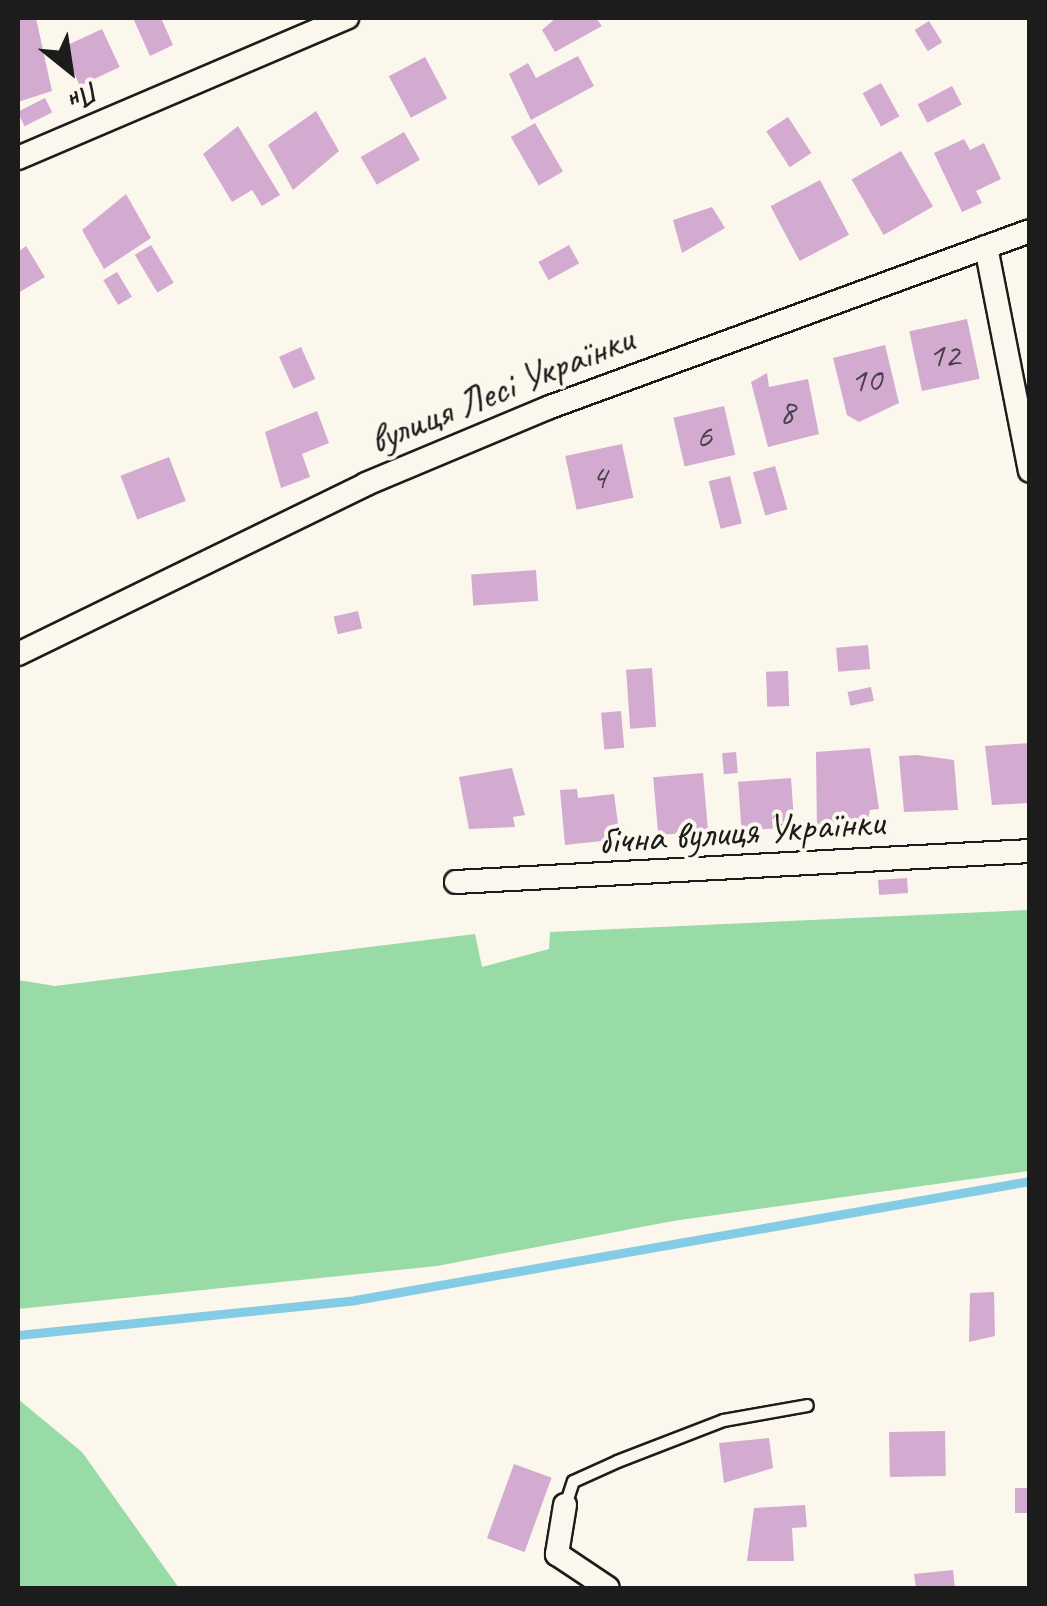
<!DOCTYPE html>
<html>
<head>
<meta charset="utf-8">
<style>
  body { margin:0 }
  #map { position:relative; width:1047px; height:1606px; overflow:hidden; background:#fbf7ec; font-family:Caveat,sans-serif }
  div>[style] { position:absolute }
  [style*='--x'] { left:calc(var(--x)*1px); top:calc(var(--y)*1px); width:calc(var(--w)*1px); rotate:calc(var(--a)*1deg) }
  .green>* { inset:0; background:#98dba7 }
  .stream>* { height:9px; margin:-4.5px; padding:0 4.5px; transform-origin:4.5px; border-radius:4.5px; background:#84cce5 }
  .building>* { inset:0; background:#d3abd1; transform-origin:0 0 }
  .roads { filter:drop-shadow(2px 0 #1c1c1c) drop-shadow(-2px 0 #1c1c1c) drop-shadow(0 2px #1c1c1c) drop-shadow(0 -2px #1c1c1c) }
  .service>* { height:11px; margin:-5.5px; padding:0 5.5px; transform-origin:5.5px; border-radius:5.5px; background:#fbf7ec }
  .minor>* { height:22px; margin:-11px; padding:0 11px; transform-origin:11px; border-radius:11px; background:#fbf7ec }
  span { translate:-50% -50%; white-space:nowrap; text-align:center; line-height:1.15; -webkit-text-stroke:8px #fbf7ec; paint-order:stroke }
  .number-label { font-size:35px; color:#4a4049 }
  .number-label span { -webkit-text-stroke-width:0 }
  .street-label { font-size:40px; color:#1c1c1c }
  .frame { position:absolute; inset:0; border:20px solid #1c1c1c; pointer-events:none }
  .north { position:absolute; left:20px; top:20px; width:100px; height:100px; -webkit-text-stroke:8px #fbf7ec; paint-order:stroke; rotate:150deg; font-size:28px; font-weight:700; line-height:40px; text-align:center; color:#1c1c1c }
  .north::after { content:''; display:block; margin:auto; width:35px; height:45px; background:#1c1c1c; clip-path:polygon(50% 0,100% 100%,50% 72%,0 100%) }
</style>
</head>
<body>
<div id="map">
  <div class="green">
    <div style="clip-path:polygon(1029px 910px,1029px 1171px,673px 1221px,437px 1266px,18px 1309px,18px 980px,55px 986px,475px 934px,482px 967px,549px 949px,550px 932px)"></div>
    <div style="clip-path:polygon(18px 1399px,82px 1452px,179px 1588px,18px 1588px)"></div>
  </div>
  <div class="stream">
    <div style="--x:18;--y:1335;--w:339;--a:-5.9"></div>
    <div style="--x:355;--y:1300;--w:685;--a:-10"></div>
  </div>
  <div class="building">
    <div style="clip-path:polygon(18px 18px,36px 18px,52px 91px,18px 102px)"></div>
    <div style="clip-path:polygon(133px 18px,161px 18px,173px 45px,150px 56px)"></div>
    <div style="clip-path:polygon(556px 18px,596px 18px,602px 26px,555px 52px,542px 30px)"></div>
    <div style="left:929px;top:21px;width:25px;height:17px;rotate:58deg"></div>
    <div style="left:102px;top:29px;width:42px;height:44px;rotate:65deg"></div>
    <div style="clip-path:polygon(578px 56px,594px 86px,531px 120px,509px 74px,528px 63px,536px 78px)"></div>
    <div style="left:425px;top:57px;width:47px;height:41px;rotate:62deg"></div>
    <div style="left:881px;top:83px;width:38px;height:21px;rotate:61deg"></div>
    <div style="left:952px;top:86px;width:21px;height:39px;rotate:62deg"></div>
    <div style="left:45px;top:98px;width:16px;height:31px;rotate:63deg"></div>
    <div style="clip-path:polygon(316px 111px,339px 151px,293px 190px,268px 145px)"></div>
    <div style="left:788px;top:117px;width:43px;height:26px;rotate:57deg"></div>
    <div style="left:535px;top:123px;width:56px;height:28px;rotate:60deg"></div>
    <div style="clip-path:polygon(238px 126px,280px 195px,262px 206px,252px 190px,232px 202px,203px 154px)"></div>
    <div style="left:404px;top:132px;width:32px;height:50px;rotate:60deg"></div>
    <div style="clip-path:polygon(964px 139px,970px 150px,984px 143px,1001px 179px,976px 191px,982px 203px,962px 212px,934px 153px)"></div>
    <div style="left:901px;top:151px;width:64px;height:57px;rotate:60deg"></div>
    <div style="left:820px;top:180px;width:62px;height:56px;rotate:62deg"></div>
    <div style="clip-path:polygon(126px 194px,151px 238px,104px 269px,82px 230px)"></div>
    <div style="clip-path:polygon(712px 207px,725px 228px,682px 253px,673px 220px)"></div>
    <div style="left:151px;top:245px;width:44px;height:19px;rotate:59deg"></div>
    <div style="left:569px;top:245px;width:21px;height:35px;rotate:61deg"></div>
    <div style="clip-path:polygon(26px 246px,45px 277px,18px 293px,18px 252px)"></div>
    <div style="left:117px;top:272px;width:29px;height:16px;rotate:59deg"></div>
    <div style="left:967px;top:319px;width:61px;height:59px;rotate:78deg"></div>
    <div style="clip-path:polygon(885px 345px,899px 403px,859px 422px,847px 415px,833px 358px)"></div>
    <div style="left:301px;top:347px;width:35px;height:24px;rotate:66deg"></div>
    <div style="clip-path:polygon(767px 373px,769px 387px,808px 379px,819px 434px,768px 447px,751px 382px)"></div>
    <div style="left:724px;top:406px;width:50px;height:52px;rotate:77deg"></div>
    <div style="clip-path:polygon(317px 411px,329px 443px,302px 454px,310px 477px,281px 488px,265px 432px)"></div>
    <div style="left:622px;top:444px;width:55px;height:58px;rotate:78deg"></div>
    <div style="left:169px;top:457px;width:47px;height:52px;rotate:69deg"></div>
    <div style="left:775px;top:466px;width:45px;height:23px;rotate:74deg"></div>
    <div style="left:730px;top:476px;width:49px;height:22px;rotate:76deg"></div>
    <div style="left:536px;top:570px;width:31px;height:65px;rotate:86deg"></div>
    <div style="left:358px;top:611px;width:18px;height:25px;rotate:77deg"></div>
    <div style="left:868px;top:645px;width:24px;height:32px;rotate:85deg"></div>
    <div style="left:652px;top:668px;width:59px;height:26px;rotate:86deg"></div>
    <div style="left:788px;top:671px;width:35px;height:22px;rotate:88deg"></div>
    <div style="left:871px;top:687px;width:14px;height:24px;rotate:78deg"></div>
    <div style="left:621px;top:711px;width:37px;height:20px;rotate:85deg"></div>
    <div style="clip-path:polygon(1030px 743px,1030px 803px,992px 805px,985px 746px)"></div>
    <div style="clip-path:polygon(870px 748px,879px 809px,870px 810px,866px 829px,817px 833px,816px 752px)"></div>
    <div style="left:736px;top:752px;width:21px;height:14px;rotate:85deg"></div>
    <div style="clip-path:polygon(917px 755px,954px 760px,958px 810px,904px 812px,899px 756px)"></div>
    <div style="clip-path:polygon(512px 768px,525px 815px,513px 817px,515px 827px,469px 829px,459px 777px)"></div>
    <div style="left:703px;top:773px;width:58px;height:50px;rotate:85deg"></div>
    <div style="left:791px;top:778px;width:49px;height:53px;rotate:86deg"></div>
    <div style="clip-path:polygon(577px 789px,578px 798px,614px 794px,620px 839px,565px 845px,560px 790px)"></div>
    <div style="left:907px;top:878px;width:15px;height:29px;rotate:86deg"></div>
    <div style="clip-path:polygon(994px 1292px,995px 1336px,969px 1342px,970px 1293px)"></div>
    <div style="left:945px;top:1431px;width:45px;height:56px;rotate:89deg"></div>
    <div style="clip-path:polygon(769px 1438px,773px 1468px,724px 1483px,719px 1443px)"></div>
    <div style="left:514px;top:1464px;width:40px;height:79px;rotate:20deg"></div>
    <div style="left:1015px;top:1488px;width:15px;height:25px"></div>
    <div style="clip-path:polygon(805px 1505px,807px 1527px,792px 1528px,794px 1561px,747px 1561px,754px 1508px)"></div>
    <div style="clip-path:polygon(953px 1570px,955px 1588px,916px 1588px,914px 1574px)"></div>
  </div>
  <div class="roads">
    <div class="service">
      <div style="--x:565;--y:1505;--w:25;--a:-72"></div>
      <div style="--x:573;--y:1481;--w:48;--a:-24.4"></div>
      <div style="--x:617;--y:1461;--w:114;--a:-21.1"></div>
      <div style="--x:723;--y:1420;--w:85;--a:-10.1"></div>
    </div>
    <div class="minor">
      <div style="--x:18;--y:158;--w:358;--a:-23.1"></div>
      <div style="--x:986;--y:247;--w:228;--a:78.9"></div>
      <div style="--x:18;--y:654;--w:387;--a:-26"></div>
      <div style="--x:366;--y:484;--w:199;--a:-22.7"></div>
      <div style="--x:550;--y:407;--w:511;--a:-20.14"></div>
      <div style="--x:456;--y:882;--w:575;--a:-3.09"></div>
      <div style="--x:565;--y:1505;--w:50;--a:99.3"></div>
      <div style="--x:557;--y:1554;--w:61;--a:33.7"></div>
    </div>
  </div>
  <div class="number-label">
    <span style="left:944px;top:355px">12</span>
    <span style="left:866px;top:380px">10</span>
    <span style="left:787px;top:412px">8</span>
    <span style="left:704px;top:436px">6</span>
    <span style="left:599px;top:477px">4</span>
  </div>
  <div class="street-label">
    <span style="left:501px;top:389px;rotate:-22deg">вулиця Лесі Українки</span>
    <span style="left:741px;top:831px;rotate:-4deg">бічна вулиця Українки</span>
  </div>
  <div class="frame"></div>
  <div class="north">Пн</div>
</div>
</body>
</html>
